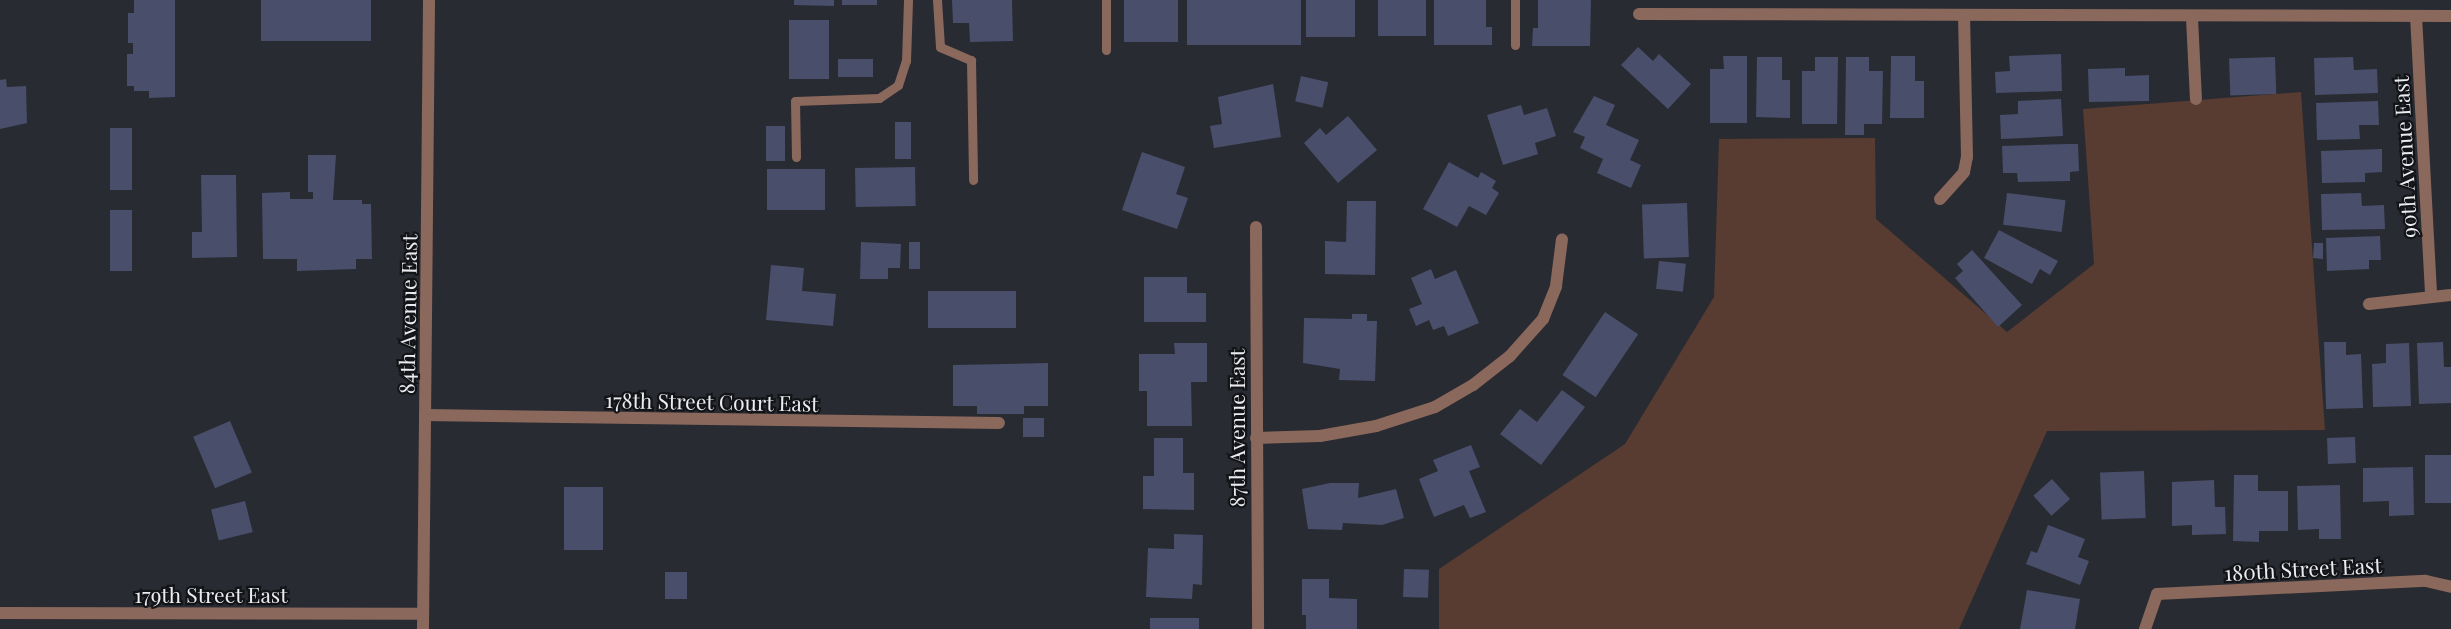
<!DOCTYPE html>
<html>
<head>
<meta charset="utf-8">
<style>
  body { margin:0 }
  #map { position:relative; width:2451px; height:629px; overflow:hidden; background:#292b32; font-family:"Playfair Display",serif }
  div>[style] { position:absolute }
  [style*='--x'] { left:calc(var(--x)*1px); top:calc(var(--y)*1px); width:calc(var(--w)*1px); rotate:calc(var(--a)*1deg) }
  .green>* { inset:0; background:#583b31 }
  .building>* { inset:0; background:#494e6b; transform-origin:0 0 }
  .service>* { height:9px; margin:-4.5px; padding:0 4.5px; transform-origin:4.5px; border-radius:4.5px; background:#8b685c }
  .minor>* { height:12px; margin:-6px; padding:0 6px; transform-origin:6px; border-radius:6px; background:#8b685c }
  span { translate:-50% -50%; white-space:nowrap; text-align:center; line-height:1.15; -webkit-text-stroke:4.5px #131417; paint-order:stroke }
  .street-label { font-size:21px; color:#ebecf1 }
</style>
</head>
<body>
<div id="map">
  <div class="green">
    <div style="clip-path:polygon(2301px 92px,2325px 430px,2047px 431px,1959px 629px,1439px 629px,1439px 569px,1625px 444px,1714px 297px,1719px 139px,1875px 138px,1876px 219px,2007px 332px,2094px 264px,2083px 109px)"></div>
  </div>
  <div class="building">
    <div style="clip-path:polygon(134px 0,175px 0,175px 97px,149px 98px,149px 91px,134px 91px,134px 86px,127px 86px,127px 54px,133px 54px,133px 43px,128px 43px,128px 13px,134px 13px)"></div>
    <div style="left:261px;top:0;width:110px;height:41px"></div>
    <div style="clip-path:polygon(794px 0,834px 0,834px 6px,794px 5px)"></div>
    <div style="left:842px;top:0;width:35px;height:5px"></div>
    <div style="clip-path:polygon(952px 0,1012px 0,1013px 41px,970px 42px,969px 23px,953px 23px)"></div>
    <div style="left:1124px;top:0;width:54px;height:42px"></div>
    <div style="left:1187px;top:0;width:114px;height:45px"></div>
    <div style="left:1306px;top:0;width:49px;height:37px"></div>
    <div style="left:1378px;top:0;width:48px;height:36px"></div>
    <div style="clip-path:polygon(1434px 0,1486px 0,1486px 27px,1492px 27px,1492px 45px,1434px 45px)"></div>
    <div style="clip-path:polygon(1538px 0,1591px 0,1590px 46px,1532px 46px,1533px 28px,1538px 28px)"></div>
    <div style="left:789px;top:20px;width:40px;height:59px"></div>
    <div style="clip-path:polygon(1638px 47px,1653px 61px,1659px 54px,1691px 84px,1668px 109px,1621px 65px)"></div>
    <div style="clip-path:polygon(2061px 54px,2062px 91px,1996px 93px,1995px 72px,2010px 71px,2009px 56px)"></div>
    <div style="clip-path:polygon(1723px 56px,1747px 56px,1747px 123px,1710px 123px,1710px 69px,1724px 69px)"></div>
    <div style="clip-path:polygon(1891px 56px,1915px 56px,1915px 81px,1924px 81px,1924px 118px,1890px 118px)"></div>
    <div style="clip-path:polygon(1757px 57px,1782px 57px,1782px 80px,1790px 80px,1790px 118px,1756px 117px)"></div>
    <div style="clip-path:polygon(1815px 57px,1838px 57px,1837px 124px,1802px 124px,1802px 71px,1815px 71px)"></div>
    <div style="clip-path:polygon(1846px 57px,1869px 57px,1869px 71px,1883px 71px,1882px 124px,1864px 124px,1864px 135px,1845px 135px)"></div>
    <div style="left:2275px;top:57px;width:37px;height:46px;rotate:88deg"></div>
    <div style="clip-path:polygon(2353px 57px,2354px 70px,2377px 69px,2378px 93px,2315px 95px,2314px 58px)"></div>
    <div style="left:873px;top:59px;width:18px;height:35px;rotate:90deg"></div>
    <div style="clip-path:polygon(2125px 68px,2125px 76px,2149px 75px,2149px 101px,2089px 102px,2088px 69px)"></div>
    <div style="left:1301px;top:76px;width:28px;height:26px;rotate:13deg"></div>
    <div style="clip-path:polygon(6px 79px,7px 87px,26px 86px,27px 123px,0 129px,0 80px)"></div>
    <div style="clip-path:polygon(1273px 84px,1281px 137px,1214px 148px,1210px 126px,1222px 124px,1218px 97px)"></div>
    <div style="clip-path:polygon(1594px 96px,1615px 105px,1606px 125px,1639px 140px,1630px 160px,1641px 165px,1631px 188px,1597px 173px,1603px 159px,1580px 148px,1585px 137px,1573px 132px)"></div>
    <div style="clip-path:polygon(2061px 99px,2063px 136px,2001px 139px,2000px 115px,2018px 114px,2018px 101px)"></div>
    <div style="clip-path:polygon(2378px 101px,2379px 125px,2359px 125px,2360px 139px,2317px 140px,2316px 103px)"></div>
    <div style="clip-path:polygon(1521px 105px,1524px 115px,1547px 108px,1556px 136px,1535px 143px,1538px 154px,1503px 165px,1487px 115px)"></div>
    <div style="clip-path:polygon(1348px 116px,1377px 150px,1338px 183px,1304px 143px,1320px 128px,1326px 135px)"></div>
    <div style="left:895px;top:122px;width:16px;height:37px"></div>
    <div style="left:766px;top:126px;width:19px;height:35px"></div>
    <div style="left:110px;top:128px;width:22px;height:62px"></div>
    <div style="clip-path:polygon(2069px 144px,2078px 144px,2079px 171px,2070px 172px,2070px 181px,2018px 182px,2017px 173px,2003px 173px,2002px 146px)"></div>
    <div style="clip-path:polygon(2382px 149px,2382px 172px,2365px 173px,2365px 182px,2322px 183px,2321px 151px)"></div>
    <div style="clip-path:polygon(1142px 152px,1185px 167px,1176px 194px,1188px 198px,1177px 229px,1122px 210px)"></div>
    <div style="clip-path:polygon(308px 155px,336px 155px,333px 200px,362px 200px,362px 204px,371px 204px,372px 259px,356px 259px,356px 269px,297px 271px,297px 259px,263px 259px,262px 193px,290px 192px,290px 199px,313px 199px,313px 192px,308px 192px)"></div>
    <div style="clip-path:polygon(1449px 162px,1478px 178px,1481px 172px,1496px 181px,1492px 188px,1499px 193px,1486px 215px,1469px 206px,1457px 227px,1423px 209px)"></div>
    <div style="left:915px;top:167px;width:39px;height:60px;rotate:89deg"></div>
    <div style="left:767px;top:169px;width:58px;height:41px"></div>
    <div style="clip-path:polygon(201px 175px,236px 175px,237px 257px,192px 258px,192px 232px,202px 232px)"></div>
    <div style="left:2007px;top:193px;width:59px;height:32px;rotate:7deg"></div>
    <div style="clip-path:polygon(2361px 193px,2362px 206px,2384px 205px,2385px 229px,2322px 230px,2321px 194px)"></div>
    <div style="clip-path:polygon(1347px 201px,1376px 201px,1375px 275px,1325px 274px,1325px 241px,1346px 242px)"></div>
    <div style="left:1687px;top:203px;width:54px;height:45px;rotate:88deg"></div>
    <div style="left:110px;top:210px;width:22px;height:61px"></div>
    <div style="clip-path:polygon(1999px 230px,2058px 261px,2050px 275px,2040px 269px,2032px 284px,1984px 258px)"></div>
    <div style="clip-path:polygon(2380px 236px,2381px 260px,2369px 260px,2369px 269px,2327px 271px,2326px 238px)"></div>
    <div style="clip-path:polygon(861px 242px,901px 244px,900px 268px,888px 268px,888px 279px,860px 279px)"></div>
    <div style="left:909px;top:242px;width:11px;height:27px"></div>
    <div style="clip-path:polygon(2314px 243px,2323px 243px,2323px 259px,2313px 258px)"></div>
    <div style="clip-path:polygon(1972px 250px,2022px 305px,1998px 327px,1955px 278px,1963px 271px,1957px 264px)"></div>
    <div style="left:1659px;top:261px;width:27px;height:28px;rotate:6deg"></div>
    <div style="clip-path:polygon(771px 265px,804px 268px,802px 291px,836px 294px,833px 326px,766px 320px)"></div>
    <div style="clip-path:polygon(1431px 269px,1435px 279px,1456px 270px,1479px 323px,1448px 336px,1444px 326px,1433px 330px,1429px 320px,1416px 326px,1409px 309px,1422px 304px,1411px 278px)"></div>
    <div style="clip-path:polygon(1144px 277px,1187px 277px,1187px 293px,1206px 293px,1206px 322px,1144px 322px)"></div>
    <div style="left:1016px;top:291px;width:37px;height:88px;rotate:90deg"></div>
    <div style="left:1605px;top:312px;width:40px;height:76px;rotate:34deg"></div>
    <div style="clip-path:polygon(1352px 314px,1367px 314px,1367px 321px,1377px 321px,1375px 381px,1339px 380px,1340px 369px,1303px 363px,1304px 318px,1352px 319px)"></div>
    <div style="clip-path:polygon(2324px 342px,2346px 342px,2346px 355px,2361px 354px,2363px 408px,2326px 409px)"></div>
    <div style="clip-path:polygon(2443px 342px,2444px 367px,2451px 367px,2451px 403px,2419px 404px,2417px 343px)"></div>
    <div style="clip-path:polygon(1174px 343px,1207px 343px,1207px 382px,1191px 382px,1192px 426px,1147px 426px,1147px 391px,1139px 391px,1139px 354px,1175px 354px)"></div>
    <div style="clip-path:polygon(2409px 343px,2411px 406px,2373px 407px,2372px 364px,2386px 363px,2386px 344px)"></div>
    <div style="clip-path:polygon(1048px 363px,1048px 406px,1024px 406px,1024px 414px,977px 414px,977px 406px,953px 406px,953px 365px)"></div>
    <div style="clip-path:polygon(1562px 390px,1585px 407px,1541px 465px,1500px 434px,1520px 409px,1537px 422px)"></div>
    <div style="left:1023px;top:418px;width:21px;height:19px"></div>
    <div style="left:230px;top:421px;width:56px;height:40px;rotate:67deg"></div>
    <div style="left:2355px;top:437px;width:26px;height:28px;rotate:88deg"></div>
    <div style="clip-path:polygon(1154px 438px,1183px 438px,1183px 473px,1194px 473px,1194px 510px,1143px 509px,1143px 476px,1154px 476px)"></div>
    <div style="clip-path:polygon(1471px 445px,1480px 467px,1469px 471px,1486px 512px,1470px 518px,1464px 505px,1434px 517px,1419px 479px,1438px 471px,1433px 460px)"></div>
    <div style="left:2451px;top:455px;width:48px;height:26px;rotate:90deg"></div>
    <div style="clip-path:polygon(2413px 467px,2414px 515px,2389px 516px,2389px 501px,2363px 502px,2363px 468px)"></div>
    <div style="left:2144px;top:471px;width:47px;height:44px;rotate:88deg"></div>
    <div style="clip-path:polygon(2234px 475px,2258px 475px,2258px 491px,2288px 491px,2288px 531px,2259px 531px,2259px 542px,2233px 541px)"></div>
    <div style="left:2052px;top:479px;width:27px;height:25px;rotate:48deg"></div>
    <div style="clip-path:polygon(2214px 480px,2215px 507px,2225px 507px,2226px 534px,2192px 535px,2192px 525px,2172px 526px,2172px 482px)"></div>
    <div style="clip-path:polygon(1330px 483px,1359px 483px,1358px 498px,1396px 489px,1404px 518px,1382px 525px,1343px 523px,1342px 530px,1308px 529px,1302px 489px)"></div>
    <div style="clip-path:polygon(2340px 485px,2341px 539px,2319px 539px,2319px 529px,2298px 530px,2297px 486px)"></div>
    <div style="left:564px;top:487px;width:39px;height:63px"></div>
    <div style="left:245px;top:501px;width:32px;height:35px;rotate:76deg"></div>
    <div style="clip-path:polygon(2048px 525px,2085px 539px,2078px 557px,2089px 561px,2080px 585px,2026px 564px,2031px 551px,2037px 553px)"></div>
    <div style="clip-path:polygon(1174px 534px,1203px 535px,1202px 585px,1193px 584px,1192px 599px,1146px 597px,1148px 548px,1174px 549px)"></div>
    <div style="left:1404px;top:569px;width:25px;height:28px;rotate:2deg"></div>
    <div style="left:665px;top:572px;width:22px;height:27px"></div>
    <div style="clip-path:polygon(1302px 579px,1329px 579px,1329px 598px,1357px 599px,1357px 629px,1306px 629px,1306px 615px,1302px 615px)"></div>
    <div style="clip-path:polygon(2027px 590px,2080px 599px,2075px 629px,2020px 629px)"></div>
    <div style="left:1150px;top:618px;width:49px;height:11px"></div>
  </div>
  <div class="service">
    <div style="--x:937;--y:0;--w:47;--a:86.3"></div>
    <div style="--x:940;--y:47;--w:34;--a:23"></div>
    <div style="--x:971;--y:60;--w:120;--a:89"></div>
    <div style="--x:1515;--y:0;--w:45;--a:90"></div>
    <div style="--x:1106;--y:50;--w:50;--a:-90"></div>
    <div style="--x:796;--y:157;--w:56;--a:-91"></div>
    <div style="--x:795;--y:101;--w:84;--a:-2"></div>
    <div style="--x:879;--y:98;--w:23;--a:-34"></div>
    <div style="--x:898;--y:85;--w:25;--a:-72"></div>
    <div style="--x:906;--y:61;--w:61;--a:-88.1"></div>
  </div>
  <div class="minor">
    <div style="--x:1639;--y:14;--w:812;--a:0.14"></div>
    <div style="--x:2416;--y:16;--w:280;--a:86.9"></div>
    <div style="--x:2192;--y:18;--w:81;--a:87.2"></div>
    <div style="--x:1940;--y:199;--w:36;--a:-48"></div>
    <div style="--x:1964;--y:172;--w:15;--a:-79"></div>
    <div style="--x:1967;--y:157;--w:142;--a:-91.2"></div>
    <div style="--x:1256;--y:227;--w:402;--a:89.7"></div>
    <div style="--x:2369;--y:304;--w:82;--a:-6.3"></div>
    <div style="--x:425;--y:415;--w:574;--a:0.8"></div>
    <div style="--x:1256;--y:438;--w:64;--a:-1.8"></div>
    <div style="--x:1320;--y:436;--w:57;--a:-10.1"></div>
    <div style="--x:1376;--y:426;--w:62;--a:-17.9"></div>
    <div style="--x:1435;--y:407;--w:44;--a:-30.1"></div>
    <div style="--x:1473;--y:385;--w:47;--a:-38.1"></div>
    <div style="--x:1510;--y:356;--w:50;--a:-48.3"></div>
    <div style="--x:1543;--y:319;--w:35;--a:-68"></div>
    <div style="--x:1556;--y:286;--w:47;--a:-82.7"></div>
    <div style="--x:0;--y:613;--w:423;--a:0.1"></div>
    <div style="--x:423;--y:629;--w:629;--a:-89.45"></div>
    <div style="--x:2145;--y:629;--w:37;--a:-71"></div>
    <div style="--x:2157;--y:594;--w:269;--a:-2.8"></div>
    <div style="--x:2426;--y:581;--w:26;--a:13"></div>
  </div>
  <div class="street-label">
    <span style="left:2404px;top:157px;rotate:-93deg">90th Avenue East</span>
    <span style="left:407px;top:314px;rotate:-89deg">84th Avenue East</span>
    <span style="left:712px;top:401px;rotate:1deg">178th Street Court East</span>
    <span style="left:1236px;top:428px;rotate:-90deg">87th Avenue East</span>
    <span style="left:2303px;top:568px;rotate:-3deg">180th Street East</span>
    <span style="left:211px;top:594px">179th Street East</span>
  </div>
</div>
</body>
</html>
